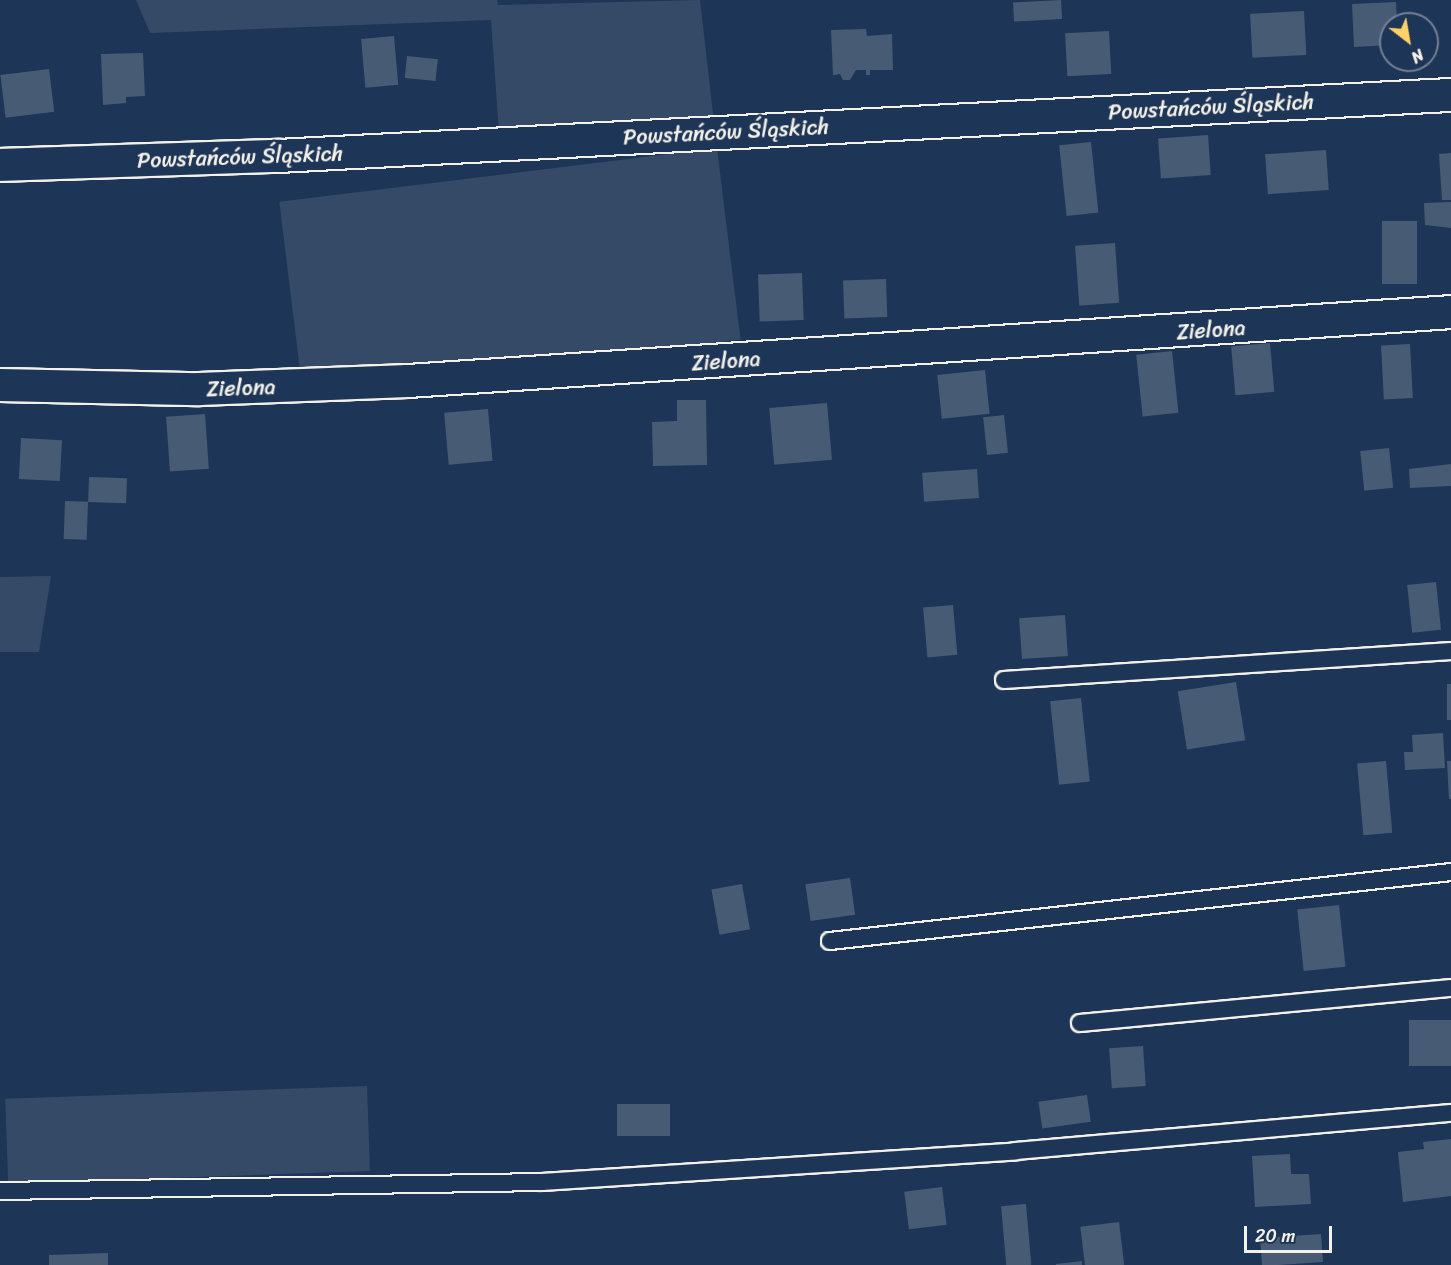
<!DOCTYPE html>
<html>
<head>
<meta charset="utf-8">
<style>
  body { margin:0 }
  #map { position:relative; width:1451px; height:1265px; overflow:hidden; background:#1d3557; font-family:Sriracha,sans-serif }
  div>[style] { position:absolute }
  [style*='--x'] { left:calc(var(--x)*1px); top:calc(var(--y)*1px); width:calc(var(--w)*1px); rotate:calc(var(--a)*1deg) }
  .green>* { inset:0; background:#354a67; transform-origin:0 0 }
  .building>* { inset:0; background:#485b74; transform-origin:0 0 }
  .roads { filter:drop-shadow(2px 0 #f4f1e8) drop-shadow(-2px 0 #f4f1e8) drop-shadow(0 2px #f4f1e8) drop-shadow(0 -2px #f4f1e8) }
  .lane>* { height:16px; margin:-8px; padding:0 8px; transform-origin:8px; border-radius:8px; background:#1d3557 }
  .street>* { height:32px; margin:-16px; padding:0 16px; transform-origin:16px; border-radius:16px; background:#1d3557 }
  span { translate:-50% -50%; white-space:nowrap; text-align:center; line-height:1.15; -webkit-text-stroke:4.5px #1d3557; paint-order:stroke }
  .street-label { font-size:22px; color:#f4f1e8 }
  .north { position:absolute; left:1379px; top:12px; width:60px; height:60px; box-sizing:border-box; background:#1d3557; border:2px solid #738091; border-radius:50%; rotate:149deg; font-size:16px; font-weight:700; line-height:24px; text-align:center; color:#f4f1e8 }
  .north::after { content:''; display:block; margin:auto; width:21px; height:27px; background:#ffd166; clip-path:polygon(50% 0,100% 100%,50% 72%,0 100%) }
  .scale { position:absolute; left:1244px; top:1226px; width:88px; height:27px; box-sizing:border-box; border:3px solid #f4f1e8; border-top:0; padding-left:8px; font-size:18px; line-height:21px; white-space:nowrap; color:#f4f1e8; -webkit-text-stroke:4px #1d3557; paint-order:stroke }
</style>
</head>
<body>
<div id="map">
  <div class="green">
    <div style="clip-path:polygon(136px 0,497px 0,498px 5px,700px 0,714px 122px,499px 134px,491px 20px,150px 33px)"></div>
    <div style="left:717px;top:148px;width:193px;height:441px;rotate:83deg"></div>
    <div style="clip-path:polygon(51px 576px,39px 652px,0 652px,0 577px)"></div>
    <div style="left:367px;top:1086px;width:85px;height:362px;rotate:88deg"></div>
  </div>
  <div class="building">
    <div style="left:1061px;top:0;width:19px;height:48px;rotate:87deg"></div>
    <div style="clip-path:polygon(1396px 2px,1397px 24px,1391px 24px,1391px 45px,1354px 47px,1352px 4px)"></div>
    <div style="left:1304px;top:11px;width:44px;height:54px;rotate:87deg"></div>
    <div style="clip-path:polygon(866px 29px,867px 36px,892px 34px,893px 70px,870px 70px,870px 75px,866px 75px,866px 70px,856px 70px,850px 80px,843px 80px,840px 74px,833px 75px,831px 30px)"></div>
    <div style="left:1109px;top:31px;width:43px;height:44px;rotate:87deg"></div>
    <div style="left:394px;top:36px;width:49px;height:33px;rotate:85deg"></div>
    <div style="clip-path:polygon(143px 53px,145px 96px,126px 97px,126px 103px,103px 105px,101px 54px)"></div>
    <div style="left:407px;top:56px;width:31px;height:22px;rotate:6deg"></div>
    <div style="left:49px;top:69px;width:43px;height:49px;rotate:83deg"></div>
    <div style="left:1208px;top:135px;width:40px;height:50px;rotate:86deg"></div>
    <div style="left:1091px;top:142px;width:71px;height:32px;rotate:84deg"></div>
    <div style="left:1326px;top:150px;width:40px;height:61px;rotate:86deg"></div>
    <div style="clip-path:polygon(1451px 153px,1451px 200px,1442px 200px,1439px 154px)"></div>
    <div style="clip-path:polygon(1451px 202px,1451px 228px,1425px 225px,1424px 203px)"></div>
    <div style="left:1382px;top:221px;width:35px;height:63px"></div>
    <div style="left:1115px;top:243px;width:60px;height:40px;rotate:86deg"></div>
    <div style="left:802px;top:273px;width:47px;height:44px;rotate:88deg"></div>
    <div style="left:886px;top:279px;width:38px;height:43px;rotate:88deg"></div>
    <div style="left:1270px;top:343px;width:49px;height:39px;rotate:85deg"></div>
    <div style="left:1410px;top:344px;width:54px;height:29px;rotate:87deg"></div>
    <div style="left:1172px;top:351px;width:62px;height:36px;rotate:84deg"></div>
    <div style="left:985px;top:370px;width:44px;height:48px;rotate:84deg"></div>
    <div style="clip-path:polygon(677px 400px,706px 400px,707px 465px,653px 466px,652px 422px,677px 421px)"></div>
    <div style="left:827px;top:403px;width:57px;height:58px;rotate:85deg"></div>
    <div style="left:488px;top:409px;width:52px;height:44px;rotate:85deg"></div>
    <div style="left:205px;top:414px;width:55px;height:39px;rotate:86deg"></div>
    <div style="left:1004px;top:415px;width:38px;height:21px;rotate:84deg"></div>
    <div style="left:21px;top:438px;width:41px;height:41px;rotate:3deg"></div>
    <div style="left:1389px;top:448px;width:40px;height:29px;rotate:84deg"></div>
    <div style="clip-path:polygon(1451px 464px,1451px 486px,1410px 488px,1409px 469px)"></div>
    <div style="left:977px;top:469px;width:29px;height:55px;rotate:86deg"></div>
    <div style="left:89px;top:477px;width:38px;height:25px;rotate:2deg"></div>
    <div style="left:65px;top:501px;width:23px;height:38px;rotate:2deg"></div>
    <div style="left:1436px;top:582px;width:48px;height:29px;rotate:84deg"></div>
    <div style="left:953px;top:605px;width:50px;height:30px;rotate:85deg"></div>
    <div style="left:1065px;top:615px;width:41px;height:46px;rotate:86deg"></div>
    <div style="left:1236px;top:682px;width:59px;height:59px;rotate:81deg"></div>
    <div style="left:1447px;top:684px;width:4px;height:36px"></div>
    <div style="left:1081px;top:698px;width:84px;height:31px;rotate:84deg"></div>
    <div style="clip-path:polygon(1443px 733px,1445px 768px,1405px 770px,1404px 752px,1413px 752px,1412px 735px)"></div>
    <div style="left:1386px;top:761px;width:72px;height:29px;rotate:85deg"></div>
    <div style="clip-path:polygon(1447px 761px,1451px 761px,1451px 799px,1449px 799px)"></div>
    <div style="left:850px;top:878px;width:37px;height:45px;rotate:82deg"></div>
    <div style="left:742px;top:884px;width:46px;height:31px;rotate:80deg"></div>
    <div style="left:1339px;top:905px;width:62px;height:42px;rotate:84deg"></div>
    <div style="left:1451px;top:1020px;width:46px;height:42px;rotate:90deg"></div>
    <div style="left:1143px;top:1046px;width:40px;height:34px;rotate:86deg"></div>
    <div style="left:1087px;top:1095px;width:27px;height:49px;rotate:82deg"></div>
    <div style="left:617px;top:1104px;width:53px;height:32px"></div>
    <div style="clip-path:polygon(1451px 1139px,1451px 1196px,1403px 1202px,1398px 1152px,1424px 1149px,1423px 1142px)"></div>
    <div style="clip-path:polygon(1290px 1154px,1291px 1174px,1309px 1174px,1311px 1204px,1255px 1207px,1252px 1156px)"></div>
    <div style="left:942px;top:1187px;width:38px;height:38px;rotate:83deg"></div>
    <div style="left:1026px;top:1204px;width:61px;height:25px;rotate:85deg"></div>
    <div style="left:1119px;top:1222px;width:43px;height:39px;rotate:83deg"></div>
    <div style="left:1321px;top:1234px;width:28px;height:61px;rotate:86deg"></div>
    <div style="clip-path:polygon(108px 1253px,108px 1265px,49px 1265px,49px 1255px)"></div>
    <div style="clip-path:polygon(1082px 1261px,1082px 1265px,1056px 1265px,1056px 1264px)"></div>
  </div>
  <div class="roads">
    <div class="lane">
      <div style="--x:1004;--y:680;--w:448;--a:-3.7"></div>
      <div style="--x:830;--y:941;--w:625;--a:-6.34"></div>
      <div style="--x:1080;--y:1023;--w:373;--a:-5.4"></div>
      <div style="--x:0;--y:1191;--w:542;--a:-0.95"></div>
      <div style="--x:542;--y:1182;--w:474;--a:-3.7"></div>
      <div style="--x:1015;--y:1151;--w:438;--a:-5"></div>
    </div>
    <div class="street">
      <div style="--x:0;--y:165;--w:278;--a:-1.9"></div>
      <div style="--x:278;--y:156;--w:1175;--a:-2.98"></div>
      <div style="--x:0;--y:385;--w:199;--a:1.2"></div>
      <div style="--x:199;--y:389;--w:209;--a:-2.2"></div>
      <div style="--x:408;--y:381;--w:1045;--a:-3.78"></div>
    </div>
  </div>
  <div class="street-label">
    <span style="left:1211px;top:107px;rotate:-3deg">Powstańców Śląskich</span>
    <span style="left:726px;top:132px;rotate:-3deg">Powstańców Śląskich</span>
    <span style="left:240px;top:157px;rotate:-2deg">Powstańców Śląskich</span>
    <span style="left:1211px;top:330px;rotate:-4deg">Zielona</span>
    <span style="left:726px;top:361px;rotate:-4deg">Zielona</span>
    <span style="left:241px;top:388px;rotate:-2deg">Zielona</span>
  </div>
  <div class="north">N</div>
  <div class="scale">20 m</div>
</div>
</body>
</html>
